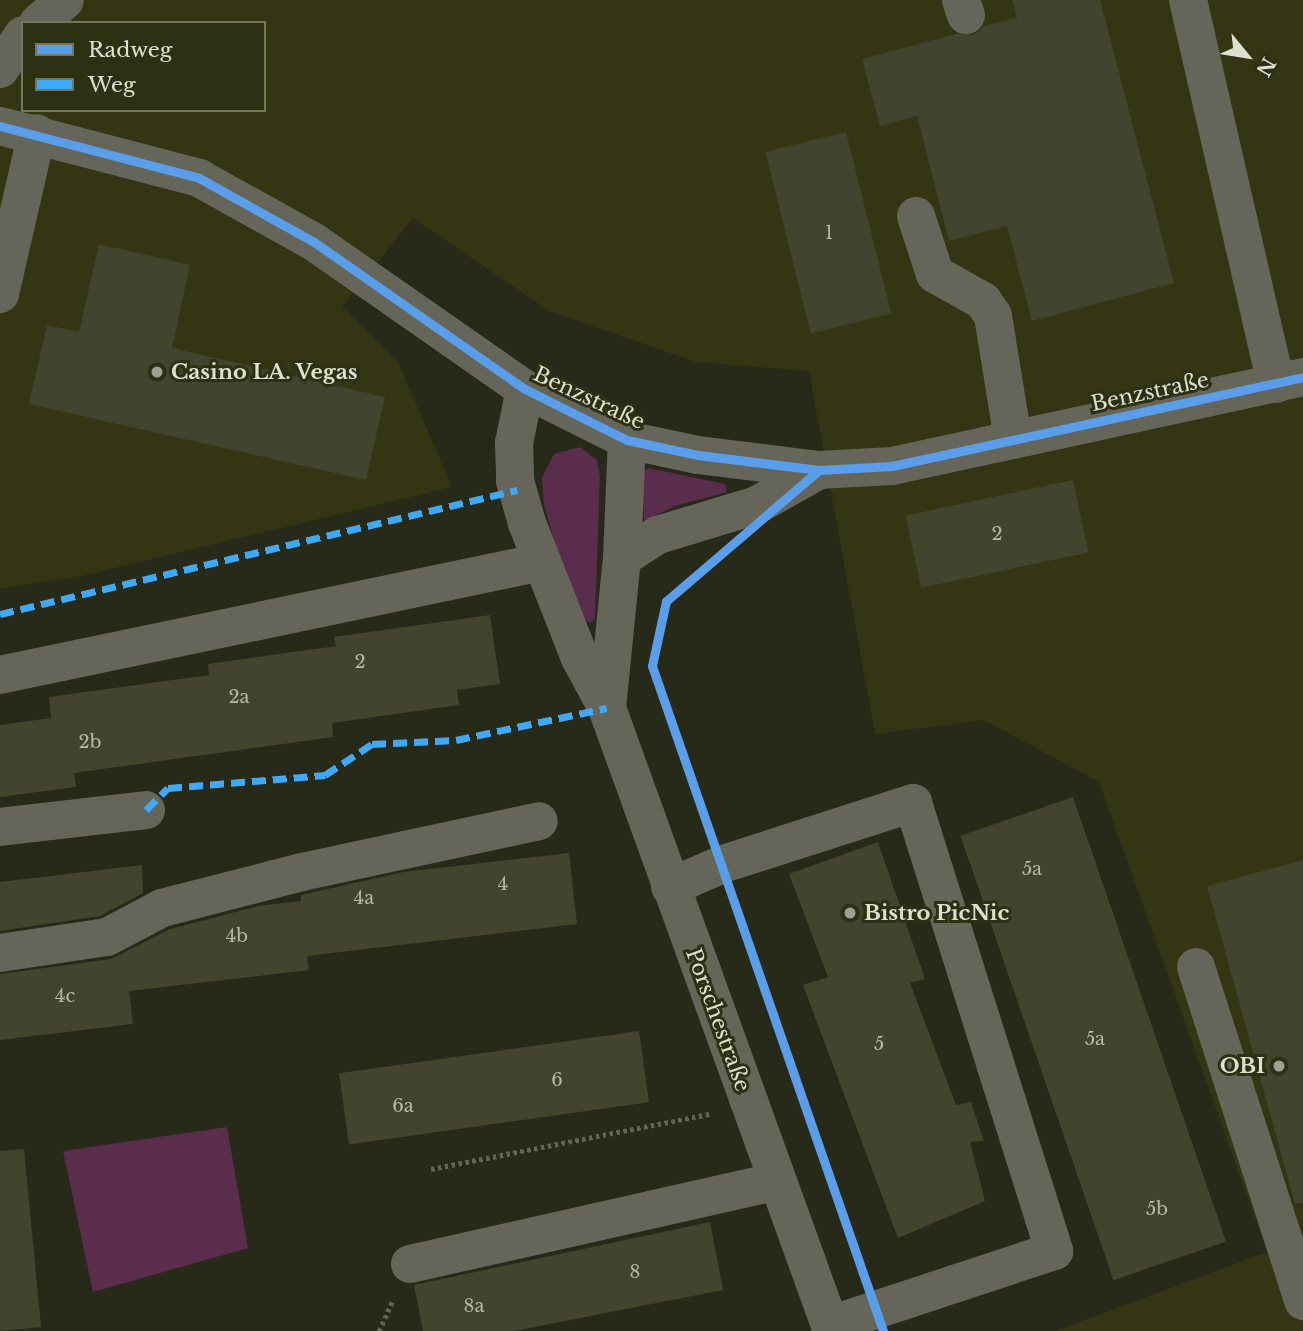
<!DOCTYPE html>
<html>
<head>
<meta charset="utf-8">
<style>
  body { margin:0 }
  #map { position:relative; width:1303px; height:1331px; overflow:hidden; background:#272919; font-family:"Libre Baskerville",serif }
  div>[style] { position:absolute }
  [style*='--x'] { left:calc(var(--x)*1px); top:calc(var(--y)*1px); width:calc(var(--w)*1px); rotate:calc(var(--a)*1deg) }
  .built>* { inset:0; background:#333513 }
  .green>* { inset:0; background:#592d4b }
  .building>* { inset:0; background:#42442e; transform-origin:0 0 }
  .path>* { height:4.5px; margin-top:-2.25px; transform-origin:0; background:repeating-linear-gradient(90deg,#636458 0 3.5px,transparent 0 7px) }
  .minor>* { height:38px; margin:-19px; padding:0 19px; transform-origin:19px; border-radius:19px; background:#656659 }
  .quiet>* { height:7px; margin-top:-3.5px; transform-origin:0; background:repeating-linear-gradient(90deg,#3fa9f5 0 14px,transparent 0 21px) }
  .cycleway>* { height:9px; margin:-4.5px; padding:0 4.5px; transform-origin:4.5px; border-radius:4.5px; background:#5a9eea }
  .dots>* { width:19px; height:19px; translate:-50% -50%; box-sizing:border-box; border:4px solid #2d3012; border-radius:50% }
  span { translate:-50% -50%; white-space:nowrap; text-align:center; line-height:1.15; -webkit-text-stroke:6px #2d3012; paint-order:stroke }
  .number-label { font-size:18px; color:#b8baa8 }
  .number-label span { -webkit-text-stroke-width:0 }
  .poi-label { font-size:21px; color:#dfe1d0; font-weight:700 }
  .left { translate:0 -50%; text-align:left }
  .right { translate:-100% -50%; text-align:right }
  .street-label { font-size:21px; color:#dfe1d0 }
  .legend { position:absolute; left:21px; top:21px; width:245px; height:91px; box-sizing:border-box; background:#2d3012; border:2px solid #74775e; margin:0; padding:9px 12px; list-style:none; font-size:21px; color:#dfe1d0 }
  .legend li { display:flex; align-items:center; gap:14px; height:35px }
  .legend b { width:35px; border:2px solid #74775e }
  .north { position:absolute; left:1212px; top:21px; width:70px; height:70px; -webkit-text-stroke:5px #2d3012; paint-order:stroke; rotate:120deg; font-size:19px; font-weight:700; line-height:28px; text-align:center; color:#dfe1d0 }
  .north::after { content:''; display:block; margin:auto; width:24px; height:32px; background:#dfe1d0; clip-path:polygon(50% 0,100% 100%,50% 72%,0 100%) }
</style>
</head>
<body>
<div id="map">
  <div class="built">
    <div style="clip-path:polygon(evenodd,0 0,1303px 0,1303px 1331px,1055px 1331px,1267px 1252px,1099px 782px,984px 720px,875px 734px,809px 371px,696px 362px,549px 311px,413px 218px,342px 307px,399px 364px,452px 487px,81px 576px,0 589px,0 0,23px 23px,264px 23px,264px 110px,23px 110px,23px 23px)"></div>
  </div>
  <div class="green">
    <div style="clip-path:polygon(580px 447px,597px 460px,600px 477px,595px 618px,591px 623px,584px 620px,565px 578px,544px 505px,542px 478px,554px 454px)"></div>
    <div style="clip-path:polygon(648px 468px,725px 484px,727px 492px,675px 506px,644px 521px,642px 475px)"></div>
    <div style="clip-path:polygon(227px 1127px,248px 1248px,93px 1292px,63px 1151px)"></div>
  </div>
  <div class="building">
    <div style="clip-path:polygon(1012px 0,1100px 0,1174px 283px,1032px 321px,1007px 226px,949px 241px,917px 116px,880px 126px,862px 59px,956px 34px,974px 35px,984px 26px,1017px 18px)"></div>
    <div style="left:846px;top:132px;width:187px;height:83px;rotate:76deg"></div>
    <div style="clip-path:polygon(99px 244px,190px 265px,172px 348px,385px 397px,366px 480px,29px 404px,47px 325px,79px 332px)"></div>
    <div style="left:1073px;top:480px;width:74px;height:171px;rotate:78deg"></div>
    <div style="clip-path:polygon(490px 615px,500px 684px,457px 690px,459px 705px,332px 723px,333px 737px,74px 773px,76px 787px,0 797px,0 725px,51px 718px,49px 697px,209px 675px,208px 664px,336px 646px,334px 637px)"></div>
    <div style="left:1073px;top:797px;width:470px;height:119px;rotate:71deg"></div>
    <div style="clip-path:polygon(878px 842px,925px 979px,910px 983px,956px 1105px,971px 1102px,984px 1141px,970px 1142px,985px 1201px,898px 1238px,803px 985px,828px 977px,789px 874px)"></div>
    <div style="clip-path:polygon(569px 853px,577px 924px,307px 956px,309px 970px,129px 991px,133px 1024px,0 1040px,0 974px,111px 959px,170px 929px,259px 906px,301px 901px,301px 895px,404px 872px)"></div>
    <div style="clip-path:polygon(1303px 860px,1303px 1203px,1295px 1204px,1207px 886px)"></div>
    <div style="clip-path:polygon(142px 865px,143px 893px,100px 916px,0 931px,0 882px)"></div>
    <div style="left:639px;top:1031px;width:72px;height:303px;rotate:82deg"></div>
    <div style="clip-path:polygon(24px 1149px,41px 1327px,0 1331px,0 1151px)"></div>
    <div style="clip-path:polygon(710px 1222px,723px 1290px,514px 1331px,423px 1331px,414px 1285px)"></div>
  </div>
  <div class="path">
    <div style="--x:431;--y:1169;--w:284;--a:-11.2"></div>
    <div style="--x:379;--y:1331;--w:34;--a:-66"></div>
  </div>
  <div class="minor">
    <div style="--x:961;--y:0;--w:16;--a:72"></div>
    <div style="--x:1188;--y:0;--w:394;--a:77.1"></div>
    <div style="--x:38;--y:23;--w:35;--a:-40"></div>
    <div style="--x:0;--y:69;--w:41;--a:-55.9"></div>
    <div style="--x:0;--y:126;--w:206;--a:14.6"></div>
    <div style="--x:199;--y:178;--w:132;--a:29.1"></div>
    <div style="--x:314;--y:242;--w:257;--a:34.9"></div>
    <div style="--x:525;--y:389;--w:114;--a:26.6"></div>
    <div style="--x:627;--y:440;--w:73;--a:11.9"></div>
    <div style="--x:698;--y:455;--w:122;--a:7.1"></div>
    <div style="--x:819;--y:470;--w:73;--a:-3.1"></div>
    <div style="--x:892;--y:466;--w:421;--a:-12.2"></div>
    <div style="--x:916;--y:216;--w:61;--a:71.9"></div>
    <div style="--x:935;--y:274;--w:55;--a:29.4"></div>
    <div style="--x:983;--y:301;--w:18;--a:56"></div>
    <div style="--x:993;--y:316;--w:125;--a:80.8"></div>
    <div style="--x:0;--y:294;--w:165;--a:-77.1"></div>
    <div style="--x:525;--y:389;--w:55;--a:101.5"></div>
    <div style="--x:514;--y:443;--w:38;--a:88"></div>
    <div style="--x:515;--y:481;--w:44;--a:74.1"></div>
    <div style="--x:527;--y:523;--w:145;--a:68.6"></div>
    <div style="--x:580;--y:658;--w:57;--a:61.6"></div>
    <div style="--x:607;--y:708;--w:662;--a:70.14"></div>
    <div style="--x:622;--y:558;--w:43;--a:-32.6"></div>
    <div style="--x:658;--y:535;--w:103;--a:-16.9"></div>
    <div style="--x:757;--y:505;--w:71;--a:-29.4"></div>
    <div style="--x:0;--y:675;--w:554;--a:-11.78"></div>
    <div style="--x:607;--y:708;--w:151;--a:-84.3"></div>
    <div style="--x:622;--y:558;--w:118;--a:-87.6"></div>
    <div style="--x:0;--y:827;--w:147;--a:-6.6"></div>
    <div style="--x:670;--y:887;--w:58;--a:-23.5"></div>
    <div style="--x:723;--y:864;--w:200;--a:-17.8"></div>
    <div style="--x:913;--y:803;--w:470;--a:72.5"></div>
    <div style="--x:1054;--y:1251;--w:236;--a:161.7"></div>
    <div style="--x:0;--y:953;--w:108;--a:-8.5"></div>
    <div style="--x:107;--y:937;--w:62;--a:-27.8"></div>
    <div style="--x:162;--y:908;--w:145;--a:-14.4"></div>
    <div style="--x:302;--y:872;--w:242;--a:-12.1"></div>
    <div style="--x:1196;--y:967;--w:351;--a:72.2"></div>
    <div style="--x:410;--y:1264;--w:376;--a:-12.7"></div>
  </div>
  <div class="quiet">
    <div style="--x:0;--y:614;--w:532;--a:-13.49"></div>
    <div style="--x:146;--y:810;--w:31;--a:-45"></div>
    <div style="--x:168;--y:788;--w:158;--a:-4.7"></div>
    <div style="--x:325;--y:775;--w:56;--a:-33.4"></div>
    <div style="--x:372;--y:744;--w:84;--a:-2.7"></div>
    <div style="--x:456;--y:740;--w:154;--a:-12"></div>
  </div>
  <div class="cycleway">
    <div style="--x:0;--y:126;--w:206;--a:14.6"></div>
    <div style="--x:199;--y:178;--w:132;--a:29.1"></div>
    <div style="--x:314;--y:242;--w:257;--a:34.9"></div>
    <div style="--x:525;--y:389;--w:114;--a:26.6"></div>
    <div style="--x:627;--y:440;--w:73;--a:11.9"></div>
    <div style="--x:698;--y:455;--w:122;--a:7.1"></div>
    <div style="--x:819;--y:470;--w:73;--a:-3.1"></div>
    <div style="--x:892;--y:466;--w:421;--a:-12.2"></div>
    <div style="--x:819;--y:470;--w:201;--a:139.4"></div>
    <div style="--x:666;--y:601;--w:66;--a:102.2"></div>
    <div style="--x:652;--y:666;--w:704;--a:70.84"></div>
  </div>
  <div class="dots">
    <div style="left:157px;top:372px;background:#9fa190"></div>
    <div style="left:850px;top:913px;background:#9fa190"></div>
    <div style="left:1279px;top:1066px;background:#9fa190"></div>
  </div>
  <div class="number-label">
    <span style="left:829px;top:233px">1</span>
    <span style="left:997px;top:534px">2</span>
    <span style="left:360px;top:662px">2</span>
    <span style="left:239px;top:697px">2a</span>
    <span style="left:90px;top:742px">2b</span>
    <span style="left:1032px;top:869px">5a</span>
    <span style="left:503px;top:884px">4</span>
    <span style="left:364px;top:898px">4a</span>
    <span style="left:237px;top:936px">4b</span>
    <span style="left:65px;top:996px">4c</span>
    <span style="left:1095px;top:1039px">5a</span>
    <span style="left:879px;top:1044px">5</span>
    <span style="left:557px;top:1080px">6</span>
    <span style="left:403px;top:1106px">6a</span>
    <span style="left:1157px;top:1209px">5b</span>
    <span style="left:635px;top:1272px">8</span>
    <span style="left:474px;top:1306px">8a</span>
  </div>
  <div class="poi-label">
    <span class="left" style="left:171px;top:372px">Casino LA. Vegas</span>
    <span class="left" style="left:864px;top:913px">Bistro PicNic</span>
    <span class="right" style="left:1265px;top:1066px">OBI</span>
  </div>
  <div class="street-label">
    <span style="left:1150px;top:392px;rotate:-12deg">Benzstraße</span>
    <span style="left:589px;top:398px;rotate:25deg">Benzstraße</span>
    <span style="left:718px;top:1020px;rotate:70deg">Porschestraße</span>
  </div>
  <ul class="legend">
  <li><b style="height:9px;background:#5a9eea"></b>Radweg</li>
  <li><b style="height:9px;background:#3fa9f5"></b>Weg</li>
  </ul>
  <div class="north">N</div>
</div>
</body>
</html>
